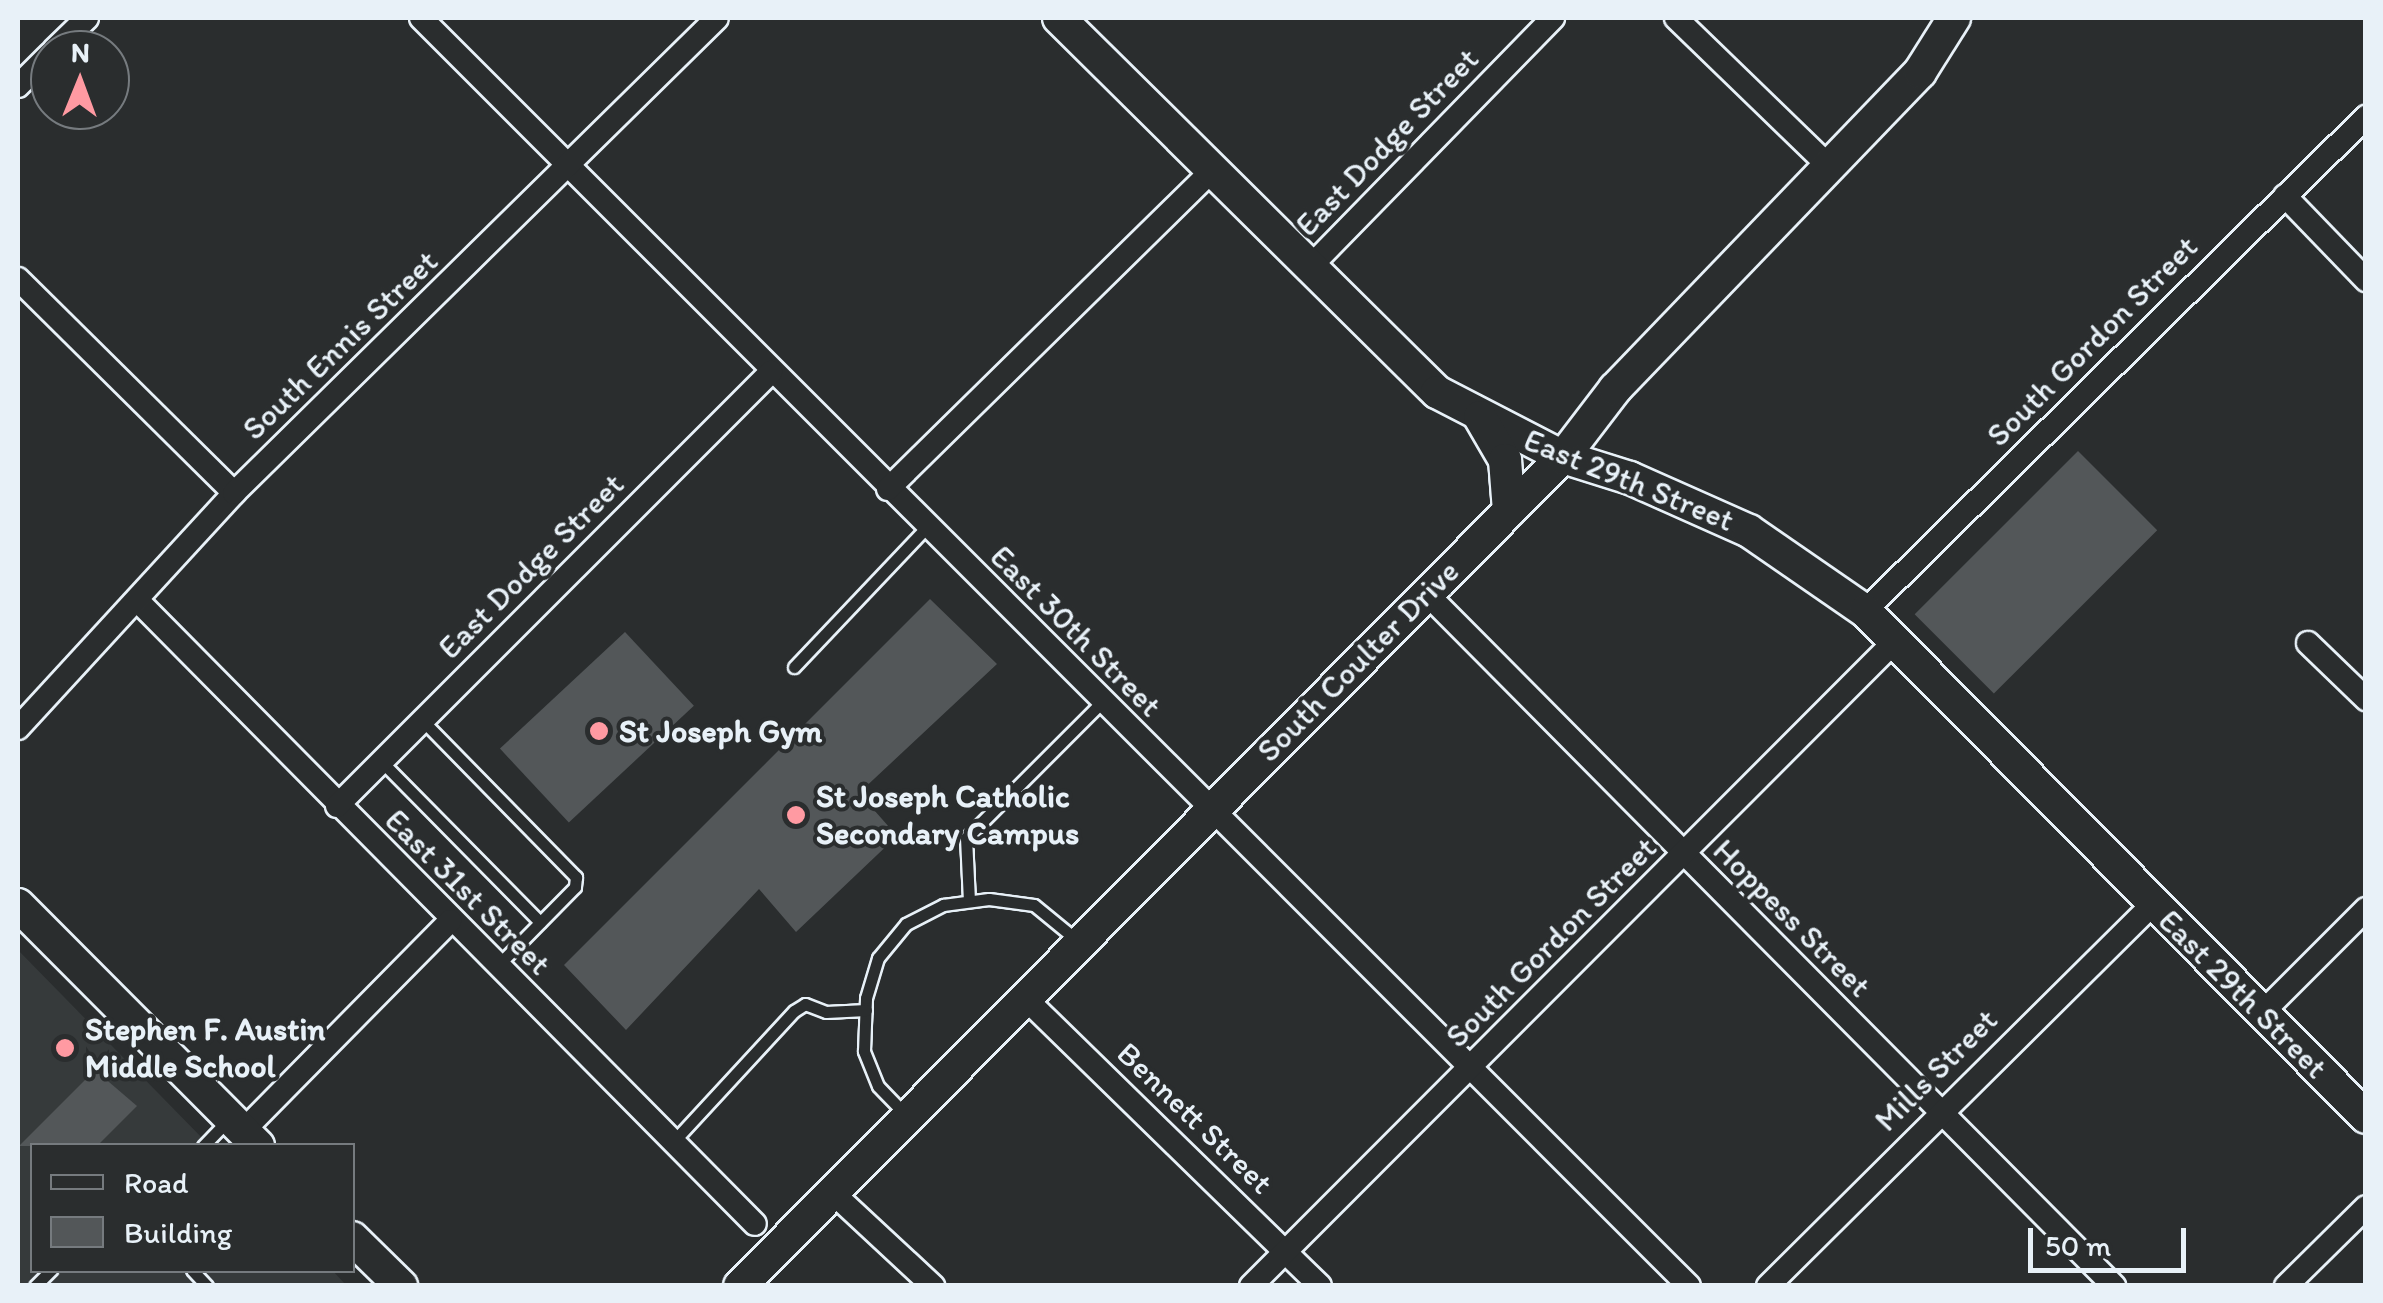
<!DOCTYPE html>
<html>
<head>
<meta charset="utf-8">
<style>
  body { margin:0 }
  #map { position:relative; width:2383px; height:1303px; overflow:hidden; background:#2a2d2e; font-family:Itim,sans-serif }
  div>[style] { position:absolute }
  [style*='--x'] { left:calc(var(--x)*1px); top:calc(var(--y)*1px); width:calc(var(--w)*1px); rotate:calc(var(--a)*1deg) }
  .built>* { inset:0; background:#363a3b }
  .building>* { inset:0; background:#535759; transform-origin:0 0 }
  .roads { filter:drop-shadow(2px 0 #e8f1f8) drop-shadow(-2px 0 #e8f1f8) drop-shadow(0 2px #e8f1f8) drop-shadow(0 -2px #e8f1f8) }
  .lane>* { height:11px; margin:-5.5px; padding:0 5.5px; transform-origin:5.5px; border-radius:5.5px; background:#2a2d2e }
  .street>* { height:22px; margin:-11px; padding:0 11px; transform-origin:11px; border-radius:11px; background:#2a2d2e }
  .secondary>* { height:32px; margin:-16px; padding:0 16px; transform-origin:16px; border-radius:16px; background:#2a2d2e }
  .dots>* { width:28px; height:28px; translate:-50% -50%; box-sizing:border-box; border:5px solid #2a2d2e; border-radius:50% }
  span { translate:-50% -50%; white-space:nowrap; text-align:center; line-height:1.15; -webkit-text-stroke:8px #2a2d2e; paint-order:stroke }
  .street-label { font-size:32px; color:#e8f1f8 }
  .poi-label { font-size:32px; color:#e8f1f8; font-weight:700 }
  .left { translate:0 -50%; text-align:left }
  .frame { position:absolute; inset:0; border:20px solid #e8f1f8; pointer-events:none }
  .legend { position:absolute; left:30px; top:1143px; width:325px; height:130px; box-sizing:border-box; background:#2a2d2e; border:2px solid #767b7f; margin:0; padding:12px 18px; list-style:none; font-size:30px; color:#e8f1f8 }
  .legend li { display:flex; align-items:center; gap:20px; height:50px }
  .legend b { width:50px; border:2px solid #767b7f }
  .north { position:absolute; left:30px; top:30px; width:100px; height:100px; box-sizing:border-box; background:#2a2d2e; border:2px solid #767b7f; border-radius:50%; rotate:1deg; font-size:28px; font-weight:700; line-height:40px; text-align:center; color:#e8f1f8 }
  .north::after { content:''; display:block; margin:auto; width:35px; height:45px; background:#ff9aa2; clip-path:polygon(50% 0,100% 100%,50% 72%,0 100%) }
  .scale { position:absolute; left:2028px; top:1228px; width:158px; height:45px; box-sizing:border-box; border:5px solid #e8f1f8; border-top:0; padding-left:12px; font-size:30px; line-height:35px; white-space:nowrap; color:#e8f1f8; -webkit-text-stroke:8px #2a2d2e; paint-order:stroke }
</style>
</head>
<body>
<div id="map">
  <div class="built">
    <div style="clip-path:polygon(18px 950px,209px 1145px,32px 1146px,32px 1270px,332px 1270px,346px 1285px,18px 1285px)"></div>
  </div>
  <div class="building">
    <div style="left:2078px;top:451px;width:112px;height:231px;rotate:45deg"></div>
    <div style="clip-path:polygon(930px 599px,997px 664px,859px 793px,897px 836px,796px 932px,759px 889px,626px 1030px,564px 965px)"></div>
    <div style="left:625px;top:632px;width:101px;height:171px;rotate:47deg"></div>
    <div style="clip-path:polygon(95px 1070px,137px 1106px,97px 1146px,19px 1146px)"></div>
  </div>
  <div class="roads">
    <div class="lane">
      <div style="--x:794;--y:667;--w:193;--a:-46.5"></div>
      <div style="--x:423;--y:721;--w:219;--a:45.6"></div>
      <div style="--x:576;--y:877;--w:10;--a:96"></div>
      <div style="--x:575;--y:887;--w:111;--a:134.6"></div>
      <div style="--x:382;--y:762;--w:225;--a:45.4"></div>
      <div style="--x:969;--y:901;--w:63;--a:-92.7"></div>
      <div style="--x:966;--y:838;--w:191;--a:-45"></div>
      <div style="--x:904;--y:1113;--w:37;--a:-134"></div>
      <div style="--x:878;--y:1086;--w:38;--a:-112"></div>
      <div style="--x:864;--y:1051;--w:53;--a:-87.8"></div>
      <div style="--x:866;--y:998;--w:42;--a:-73.3"></div>
      <div style="--x:878;--y:958;--w:44;--a:-50.5"></div>
      <div style="--x:906;--y:924;--w:42;--a:-27.2"></div>
      <div style="--x:943;--y:905;--w:46;--a:-7.4"></div>
      <div style="--x:989;--y:899;--w:45;--a:7.6"></div>
      <div style="--x:1034;--y:905;--w:58;--a:39.4"></div>
      <div style="--x:673;--y:1142;--w:178;--a:-47.3"></div>
      <div style="--x:794;--y:1011;--w:13;--a:-32"></div>
      <div style="--x:805;--y:1004;--w:22;--a:21"></div>
      <div style="--x:826;--y:1012;--w:40;--a:-2.9"></div>
      <div style="--x:203;--y:1146;--w:35;--a:-46"></div>
      <div style="--x:192;--y:1270;--w:22;--a:47"></div>
      <div style="--x:35;--y:1286;--w:23;--a:-45"></div>
    </div>
    <div class="street">
      <div style="--x:421;--y:18;--w:1793;--a:45"></div>
      <div style="--x:1676;--y:18;--w:217;--a:44.1"></div>
      <div style="--x:54;--y:50;--w:46;--a:-44.1"></div>
      <div style="--x:18;--y:86;--w:45;--a:-45"></div>
      <div style="--x:2285;--y:196;--w:117;--a:46"></div>
      <div style="--x:1308;--y:269;--w:351;--a:-45.7"></div>
      <div style="--x:18;--y:279;--w:304;--a:44.7"></div>
      <div style="--x:888;--y:489;--w:453;--a:-44.5"></div>
      <div style="--x:1426;--y:593;--w:977;--a:45.21"></div>
      <div style="--x:139;--y:602;--w:875;--a:45.28"></div>
      <div style="--x:1865;--y:611;--w:704;--a:-44.6"></div>
      <div style="--x:2308;--y:643;--w:81;--a:44"></div>
      <div style="--x:18;--y:728;--w:319;--a:-47.4"></div>
      <div style="--x:234;--y:493;--w:677;--a:-44.52"></div>
      <div style="--x:337;--y:806;--w:614;--a:-45"></div>
      <div style="--x:1025;--y:998;--w:412;--a:44.3"></div>
      <div style="--x:2262;--y:1013;--w:147;--a:-45"></div>
      <div style="--x:243;--y:1131;--w:295;--a:-45.4"></div>
      <div style="--x:833;--y:1193;--w:137;--a:42.9"></div>
      <div style="--x:1251;--y:1286;--w:909;--a:-45.04"></div>
      <div style="--x:1768;--y:1286;--w:542;--a:-44.78"></div>
      <div style="--x:2286;--y:1286;--w:112;--a:-44.6"></div>
    </div>
    <div class="secondary">
      <div style="--x:1059;--y:18;--w:532;--a:44.7"></div>
      <div style="--x:1437;--y:392;--w:142;--a:27.3"></div>
      <div style="--x:1563;--y:457;--w:70;--a:17.4"></div>
      <div style="--x:1630;--y:478;--w:130;--a:24"></div>
      <div style="--x:1749;--y:531;--w:141;--a:34.6"></div>
      <div style="--x:1865;--y:611;--w:712;--a:45.28"></div>
      <div style="--x:1480;--y:417;--w:50;--a:59.8"></div>
      <div style="--x:1505;--y:460;--w:51;--a:85.5"></div>
      <div style="--x:18;--y:905;--w:340;--a:45.1"></div>
      <div style="--x:352;--y:1238;--w:69;--a:44.4"></div>
      <div style="--x:740;--y:1286;--w:1168;--a:-45.21"></div>
      <div style="--x:1563;--y:457;--w:86;--a:-52.6"></div>
      <div style="--x:1615;--y:389;--w:440;--a:-46.1"></div>
      <div style="--x:1920;--y:72;--w:64;--a:-57.8"></div>
    </div>
  </div>
  <div class="dots">
    <div style="left:599px;top:731px;background:#ff9aa2"></div>
    <div style="left:796px;top:815px;background:#ff9aa2"></div>
    <div style="left:65px;top:1048px;background:#ff9aa2"></div>
  </div>
  <div class="street-label">
    <span style="left:1387px;top:142px;rotate:-46deg">East Dodge Street</span>
    <span style="left:2092px;top:341px;rotate:-45deg">South Gordon Street</span>
    <span style="left:340px;top:345px;rotate:-44deg">South Ennis Street</span>
    <span style="left:1629px;top:480px;rotate:22deg">East 29th Street</span>
    <span style="left:531px;top:566px;rotate:-45deg">East Dodge Street</span>
    <span style="left:1076px;top:631px;rotate:45deg">East 30th Street</span>
    <span style="left:1358px;top:661px;rotate:-45deg">South Coulter Drive</span>
    <span style="left:468px;top:892px;rotate:45deg">East 31st Street</span>
    <span style="left:1792px;top:918px;rotate:45deg">Hoppess Street</span>
    <span style="left:1551px;top:942px;rotate:-45deg">South Gordon Street</span>
    <span style="left:2243px;top:994px;rotate:45deg">East 29th Street</span>
    <span style="left:1936px;top:1070px;rotate:-45deg">Mills Street</span>
    <span style="left:1195px;top:1118px;rotate:44deg">Bennett Street</span>
  </div>
  <div class="poi-label">
    <span class="left" style="left:619px;top:731px">St Joseph Gym</span>
    <span class="left" style="left:816px;top:815px">St Joseph Catholic<br>Secondary Campus</span>
    <span class="left" style="left:85px;top:1048px">Stephen F. Austin<br>Middle School</span>
  </div>
  <div class="frame"></div>
  <ul class="legend">
  <li><b style="height:12px;background:#2a2d2e"></b>Road</li>
  <li><b style="height:28px;background:#535759"></b>Building</li>
  </ul>
  <div class="north">N</div>
  <div class="scale">50 m</div>
</div>
</body>
</html>
